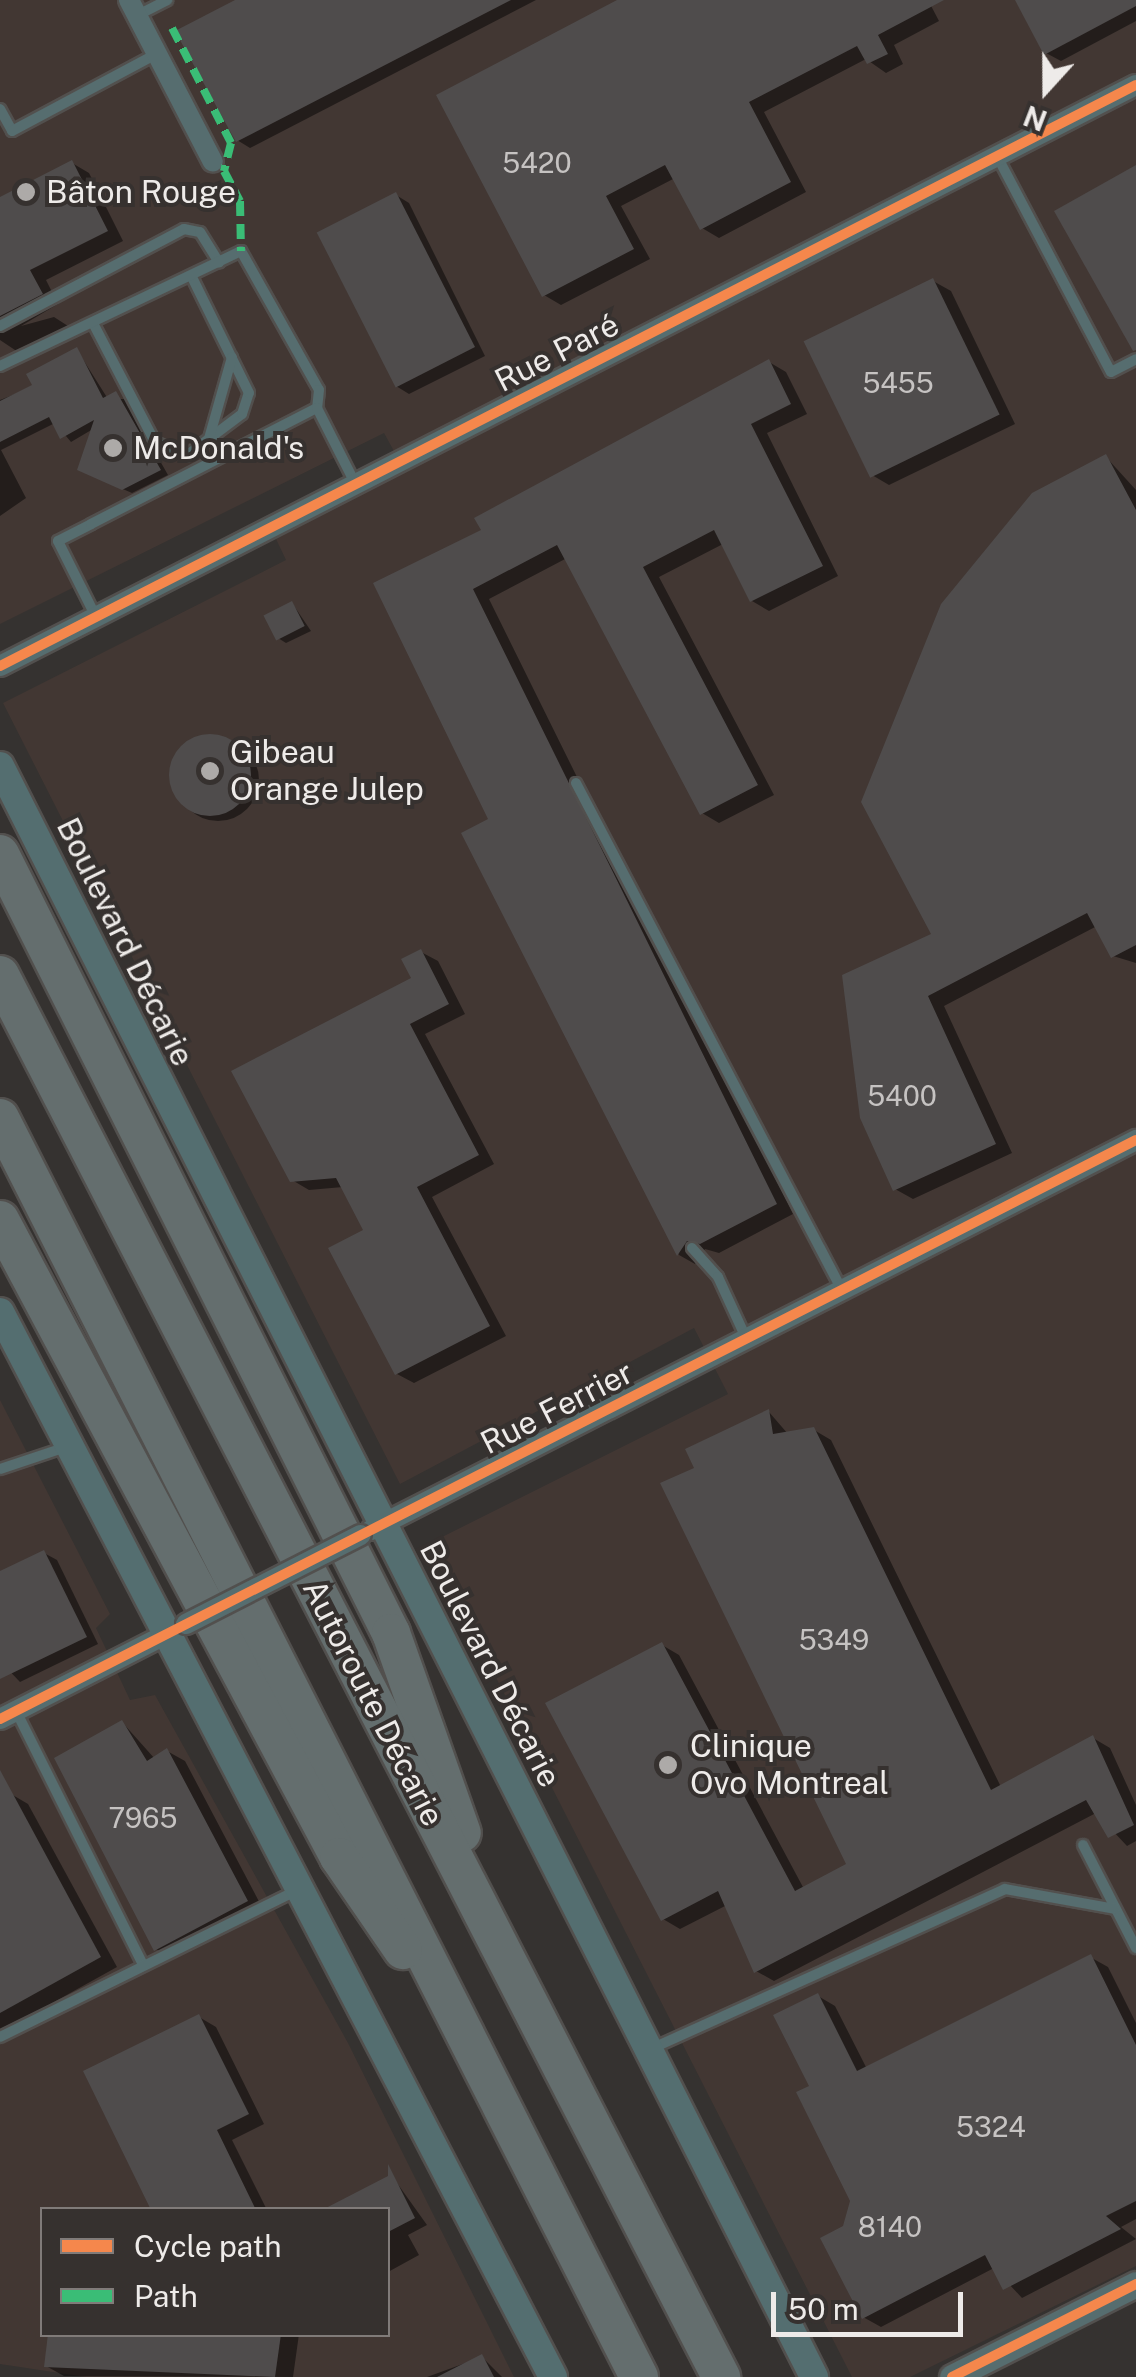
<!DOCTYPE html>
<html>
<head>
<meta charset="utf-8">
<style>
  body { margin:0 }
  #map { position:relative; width:1136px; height:2377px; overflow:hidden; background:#353230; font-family:"Public Sans",sans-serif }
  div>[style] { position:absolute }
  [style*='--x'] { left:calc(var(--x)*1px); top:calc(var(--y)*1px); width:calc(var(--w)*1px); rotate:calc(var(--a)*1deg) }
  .built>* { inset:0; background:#423733 }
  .shadow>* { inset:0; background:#0007 }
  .round { border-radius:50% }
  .building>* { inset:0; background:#4f4c4c; transform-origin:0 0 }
  .roads { filter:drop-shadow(2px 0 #52504e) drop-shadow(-2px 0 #52504e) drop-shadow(0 2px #52504e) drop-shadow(0 -2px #52504e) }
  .service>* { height:10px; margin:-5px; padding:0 5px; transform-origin:5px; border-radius:5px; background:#566d6f }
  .minor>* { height:20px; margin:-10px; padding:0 10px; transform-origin:10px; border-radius:10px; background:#566d6f }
  .tertiary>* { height:25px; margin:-12.5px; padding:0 12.5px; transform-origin:12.5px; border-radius:12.5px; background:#566d6f }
  .secondary>* { height:28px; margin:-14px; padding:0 14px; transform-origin:14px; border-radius:14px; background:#546e70 }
  .motorway>* { height:38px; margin:-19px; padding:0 19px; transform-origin:19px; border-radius:19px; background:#646e6e }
  .bridges { filter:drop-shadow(2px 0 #52504e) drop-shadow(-2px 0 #52504e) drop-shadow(0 2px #52504e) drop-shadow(0 -2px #52504e) }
  .minor-bridge>* { height:20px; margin:-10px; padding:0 10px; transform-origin:10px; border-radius:10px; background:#566d6f }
  .quiet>* { height:8px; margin-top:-4px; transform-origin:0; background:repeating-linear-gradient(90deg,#3abd76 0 15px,transparent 0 23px) }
  .cycleway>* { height:10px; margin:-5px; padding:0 5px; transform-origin:5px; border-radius:5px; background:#f5874c }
  .dots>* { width:28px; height:28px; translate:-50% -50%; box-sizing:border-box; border:5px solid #36312f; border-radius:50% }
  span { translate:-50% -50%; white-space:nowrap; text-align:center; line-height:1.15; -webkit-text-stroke:8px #36312f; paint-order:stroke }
  .number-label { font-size:28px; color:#c6c3c2 }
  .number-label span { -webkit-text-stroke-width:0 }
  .poi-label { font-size:32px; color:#eeebe9 }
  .left { translate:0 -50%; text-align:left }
  .street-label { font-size:32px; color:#eeebe9 }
  .legend { position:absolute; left:40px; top:2207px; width:350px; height:130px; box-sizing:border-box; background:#36312f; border:2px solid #807b79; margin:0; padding:12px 18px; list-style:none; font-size:30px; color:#eeebe9 }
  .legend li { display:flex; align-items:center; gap:20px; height:50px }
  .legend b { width:50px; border:2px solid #807b79 }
  .north { position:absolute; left:996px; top:40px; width:100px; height:100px; -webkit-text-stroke:8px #36312f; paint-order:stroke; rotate:201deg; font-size:28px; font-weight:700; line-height:40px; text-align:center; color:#eeebe9 }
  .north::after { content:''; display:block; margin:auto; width:35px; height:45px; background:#eeebe9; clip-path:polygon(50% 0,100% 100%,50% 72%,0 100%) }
  .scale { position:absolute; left:771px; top:2292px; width:192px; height:45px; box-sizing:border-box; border:5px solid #eeebe9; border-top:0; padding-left:12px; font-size:30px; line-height:35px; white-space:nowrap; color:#eeebe9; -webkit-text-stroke:8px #36312f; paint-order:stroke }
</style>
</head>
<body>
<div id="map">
  <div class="built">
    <div style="clip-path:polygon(0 0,1136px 0,1136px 2266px,910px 2377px,852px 2377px,428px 1544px,728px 1394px,694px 1328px,400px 1484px,3px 703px,286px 560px,276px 539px,405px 471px,384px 433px,0 624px)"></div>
    <div style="clip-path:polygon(evenodd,0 1400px,110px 1614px,96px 1628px,130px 1700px,155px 1695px,348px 2043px,514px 2377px,86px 2377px,0 2364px,0 1400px,42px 2210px,388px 2210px,388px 2334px,42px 2334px,42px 2210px)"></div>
  </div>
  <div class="shadow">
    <div style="clip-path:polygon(240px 0,536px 0,250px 148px,237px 140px)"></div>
    <div style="clip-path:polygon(622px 0,928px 0,939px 21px,894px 45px,903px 64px,886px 73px,866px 59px,764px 112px,806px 192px,719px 238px,702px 228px,675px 178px,621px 206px,650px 259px,561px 305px,544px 295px)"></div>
    <div style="clip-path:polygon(1018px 0,1136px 0,1136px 21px,1061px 61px,1046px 53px)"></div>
    <div style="clip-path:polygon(72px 163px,89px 173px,123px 241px,46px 280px,58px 304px,21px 326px,54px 317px,68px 326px,18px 352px,0 340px,0 200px)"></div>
    <div style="clip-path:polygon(396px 195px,409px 203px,485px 356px,409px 394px,396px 386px)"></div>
    <div style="clip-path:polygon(933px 281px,951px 291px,1015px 424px,889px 485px,872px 475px)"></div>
    <div style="clip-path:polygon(77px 350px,108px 399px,125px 399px,168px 475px,132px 493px,88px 474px,93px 429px,71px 442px,55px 423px,1px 450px,26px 498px,0 516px,0 400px,36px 386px)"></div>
    <div style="clip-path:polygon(769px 362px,786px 372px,807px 414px,767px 433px,838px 576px,769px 611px,752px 601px,723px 544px,659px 577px,774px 795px,719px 823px,702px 813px,567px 558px,489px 599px,793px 1214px,719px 1253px,705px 1249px,695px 1264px,679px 1255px,465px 834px,492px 820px,376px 585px,484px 531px)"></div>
    <div style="clip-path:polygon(1106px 457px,1136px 490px,1136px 963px,1113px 956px,1097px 926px,944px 1006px,1012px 1153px,913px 1199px,895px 1189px,934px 935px)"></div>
    <div style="clip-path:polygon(292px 603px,311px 631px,286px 643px,278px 638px)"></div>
    <div class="round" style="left:177px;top:739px;width:82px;height:82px"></div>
    <div style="clip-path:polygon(421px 952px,438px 961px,465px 1014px,425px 1034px,494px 1164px,432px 1197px,506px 1336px,414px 1383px,397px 1374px,366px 1231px,343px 1187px,309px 1190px,292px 1180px,414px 979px)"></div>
    <div style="clip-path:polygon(769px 1412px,788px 1434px,814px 1430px,831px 1440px,1001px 1787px,1093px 1738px,1110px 1748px,1136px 1805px,1136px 1841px,1127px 1846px,1096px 1813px,774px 1981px,756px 1971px,727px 1905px,680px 1929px,663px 1919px,662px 1645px,679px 1655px,804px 1889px,850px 1865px,697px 1469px)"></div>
    <div style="clip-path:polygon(44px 1553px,57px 1560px,98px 1644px,20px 1682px,0 1661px,0 1574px)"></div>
    <div style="clip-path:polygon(122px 1722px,155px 1759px,167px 1751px,185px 1761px,264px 1911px,173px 1959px,156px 1949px)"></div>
    <div style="clip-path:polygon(11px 1794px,28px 1804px,117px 1967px,0 2032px,0 1799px)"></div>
    <div style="clip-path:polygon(1090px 1957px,1108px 1967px,1136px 2023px,1136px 2219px,1121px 2227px,1136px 2239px,1022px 2298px,994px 2268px,881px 2327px,863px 2317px,846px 2228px,853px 2201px,812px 2087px,818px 1996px,835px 2006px,867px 2069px)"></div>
    <div style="clip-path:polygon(199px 2017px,216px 2027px,264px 2124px,232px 2140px,267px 2210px,154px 2210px)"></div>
    <div style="clip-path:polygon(392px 2176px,427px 2225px,408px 2235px,419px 2255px,388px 2272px)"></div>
    <div style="clip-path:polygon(51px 2334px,299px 2334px,293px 2377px,64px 2376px,46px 2366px)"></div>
    <div style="clip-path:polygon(482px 2357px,502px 2377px,427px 2377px)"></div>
  </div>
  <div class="building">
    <div style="clip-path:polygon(235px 0,511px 0,236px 142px,175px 31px)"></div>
    <div style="clip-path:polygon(617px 0,944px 0,878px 35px,888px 54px,867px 64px,857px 46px,749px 102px,791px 182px,700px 230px,665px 165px,606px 196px,634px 249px,542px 297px,436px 95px)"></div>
    <div style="clip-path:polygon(1015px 0,1136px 0,1136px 6px,1044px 55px)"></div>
    <div style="clip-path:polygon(72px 160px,108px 231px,30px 270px,43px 294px,0 316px,0 197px)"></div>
    <div style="clip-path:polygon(1136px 165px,1136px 350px,1133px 351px,1054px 211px)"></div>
    <div style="left:396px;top:192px;width:174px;height:89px;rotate:63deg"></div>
    <div style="left:933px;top:278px;width:152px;height:144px;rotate:64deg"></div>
    <div style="clip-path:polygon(77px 347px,103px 398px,116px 391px,161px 470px,122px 490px,77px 470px,94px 420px,60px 439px,49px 417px,0 442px,0 401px,32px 385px,26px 374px)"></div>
    <div style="clip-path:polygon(769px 359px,791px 404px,751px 424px,823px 566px,750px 602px,714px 530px,643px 567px,758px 785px,700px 815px,557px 545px,473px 589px,777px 1204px,700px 1244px,687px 1241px,677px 1256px,461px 833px,488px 819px,373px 583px,481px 530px,474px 518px)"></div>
    <div style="clip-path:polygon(1106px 454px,1136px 510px,1136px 945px,1111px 958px,1087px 913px,928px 996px,996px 1144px,893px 1191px,860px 1118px,842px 975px,931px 934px,861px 802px,941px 604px,1032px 493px)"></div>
    <div style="left:292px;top:601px;width:28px;height:32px;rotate:63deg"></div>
    <div class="round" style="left:169px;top:734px;width:82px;height:82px"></div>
    <div style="clip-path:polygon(421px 949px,449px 1004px,410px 1024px,479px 1155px,417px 1187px,490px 1326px,395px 1375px,328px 1248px,363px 1230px,336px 1178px,290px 1182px,231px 1071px,411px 978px,401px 959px)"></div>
    <div style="clip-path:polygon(769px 1409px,773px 1434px,814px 1427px,991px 1790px,1093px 1735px,1134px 1825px,1108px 1838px,1086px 1800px,754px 1973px,718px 1891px,661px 1921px,545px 1703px,662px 1642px,795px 1891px,846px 1864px,660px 1483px,694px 1468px,685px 1449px)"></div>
    <div style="clip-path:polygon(44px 1550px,87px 1637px,0 1679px,0 1571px)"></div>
    <div style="clip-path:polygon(122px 1720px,147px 1761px,167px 1748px,248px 1901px,154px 1951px,54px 1758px)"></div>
    <div style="clip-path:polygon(0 1770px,101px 1957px,0 2013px)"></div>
    <div style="clip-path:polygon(1091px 1954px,1136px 2045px,1136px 2201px,1106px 2216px,1121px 2229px,1003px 2290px,985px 2255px,862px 2319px,820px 2238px,843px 2226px,850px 2201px,796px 2092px,809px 2086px,773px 2015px,818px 1993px,857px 2071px)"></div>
    <div style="clip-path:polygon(199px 2014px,249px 2114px,217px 2130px,256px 2210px,151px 2210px,83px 2071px)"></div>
    <div style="clip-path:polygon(388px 2164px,415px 2218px,388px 2232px,388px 2210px,322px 2210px,388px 2176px)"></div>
    <div style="clip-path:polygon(48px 2334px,281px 2334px,275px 2377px,44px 2367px)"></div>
    <div style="clip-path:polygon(482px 2354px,494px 2377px,437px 2377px)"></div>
  </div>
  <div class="roads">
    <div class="service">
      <div style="--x:138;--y:15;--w:33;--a:-27"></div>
      <div style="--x:0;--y:109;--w:25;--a:61"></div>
      <div style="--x:12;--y:131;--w:163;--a:-28.1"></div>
      <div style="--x:997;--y:156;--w:244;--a:62.2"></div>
      <div style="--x:1111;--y:372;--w:28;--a:-27"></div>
      <div style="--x:94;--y:325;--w:132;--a:62.5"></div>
      <div style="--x:155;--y:442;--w:34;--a:24"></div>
      <div style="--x:186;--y:456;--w:70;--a:-36.9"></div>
      <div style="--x:242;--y:414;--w:22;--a:-72"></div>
      <div style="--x:249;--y:393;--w:129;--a:-116.2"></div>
      <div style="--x:0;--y:326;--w:208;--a:-27.8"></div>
      <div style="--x:184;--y:229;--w:16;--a:11"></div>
      <div style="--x:200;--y:232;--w:36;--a:58"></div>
      <div style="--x:0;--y:366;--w:267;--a:-25.5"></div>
      <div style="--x:241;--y:251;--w:159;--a:60.7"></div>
      <div style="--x:319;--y:390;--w:18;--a:96"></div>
      <div style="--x:208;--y:442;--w:88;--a:-74.2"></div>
      <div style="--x:96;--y:617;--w:85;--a:-116.6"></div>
      <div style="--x:58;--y:541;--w:37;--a:-27"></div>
      <div style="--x:91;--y:524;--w:254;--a:-27.2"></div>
      <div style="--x:317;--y:408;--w:84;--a:63.1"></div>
      <div style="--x:576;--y:783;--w:573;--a:62.32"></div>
      <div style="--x:692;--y:1248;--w:39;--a:48"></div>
      <div style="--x:718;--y:1277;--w:67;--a:65.3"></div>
      <div style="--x:0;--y:1469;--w:73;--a:-18.4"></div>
      <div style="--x:16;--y:1711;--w:282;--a:63.4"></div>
      <div style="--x:1083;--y:1845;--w:116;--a:62.8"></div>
      <div style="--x:0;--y:2037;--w:332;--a:-26.3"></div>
      <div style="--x:653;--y:2048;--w:386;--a:-24.3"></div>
      <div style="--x:1005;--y:1889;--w:112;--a:10.3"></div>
    </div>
    <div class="minor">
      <div style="--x:129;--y:0;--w:182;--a:62.6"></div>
      <div style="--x:0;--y:666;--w:1276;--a:-27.09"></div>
      <div style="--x:371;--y:1530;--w:859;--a:-27.01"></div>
      <div style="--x:0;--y:1719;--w:199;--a:-27"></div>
    </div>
    <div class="tertiary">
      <div style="--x:952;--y:2377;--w:206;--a:-26.8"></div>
    </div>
    <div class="secondary">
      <div style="--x:0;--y:766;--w:1805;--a:63.19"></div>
      <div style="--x:0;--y:1312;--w:1200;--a:62.56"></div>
    </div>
    <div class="motorway">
      <div style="--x:0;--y:854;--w:872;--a:63.35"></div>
      <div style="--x:391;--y:1633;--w:212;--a:70.5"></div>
      <div style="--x:0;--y:975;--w:1577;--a:62.78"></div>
      <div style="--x:0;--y:1118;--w:1412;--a:63.09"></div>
      <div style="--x:0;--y:1220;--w:722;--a:61.98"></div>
      <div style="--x:339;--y:1857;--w:113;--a:55.5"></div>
    </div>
  </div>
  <div class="bridges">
    <div class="minor-bridge">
      <div style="--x:186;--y:1624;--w:196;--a:-27"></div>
    </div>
  </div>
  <div class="quiet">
    <div style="--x:172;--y:28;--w:129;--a:62.8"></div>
    <div style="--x:231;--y:143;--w:29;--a:104"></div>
    <div style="--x:224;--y:171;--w:34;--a:62"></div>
    <div style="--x:240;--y:201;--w:50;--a:88.9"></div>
  </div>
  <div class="cycleway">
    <div style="--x:0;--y:666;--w:1276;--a:-27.09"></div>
    <div style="--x:0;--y:1719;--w:1275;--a:-27.01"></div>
    <div style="--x:952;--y:2377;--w:206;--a:-26.8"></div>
  </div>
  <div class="dots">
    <div style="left:26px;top:192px;background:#adaaa8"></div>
    <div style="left:113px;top:448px;background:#adaaa8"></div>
    <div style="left:210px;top:771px;background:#adaaa8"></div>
    <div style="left:668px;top:1765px;background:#adaaa8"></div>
  </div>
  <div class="number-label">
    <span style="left:537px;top:163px">5420</span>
    <span style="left:898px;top:383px">5455</span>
    <span style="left:902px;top:1096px">5400</span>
    <span style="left:834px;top:1640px">5349</span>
    <span style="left:143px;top:1818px">7965</span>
    <span style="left:991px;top:2127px">5324</span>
    <span style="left:890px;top:2227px">8140</span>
  </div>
  <div class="poi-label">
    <span class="left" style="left:46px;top:192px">Bâton Rouge</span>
    <span class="left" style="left:133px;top:448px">McDonald's</span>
    <span class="left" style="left:230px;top:771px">Gibeau<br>Orange Julep</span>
    <span class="left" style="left:690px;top:1765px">Clinique<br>Ovo Montreal</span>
  </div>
  <div class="street-label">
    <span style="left:557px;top:353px;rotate:-27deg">Rue Paré</span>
    <span style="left:125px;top:942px;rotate:64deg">Boulevard Décarie</span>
    <span style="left:557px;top:1408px;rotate:-27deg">Rue Ferrier</span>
    <span style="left:490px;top:1664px;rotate:63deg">Boulevard Décarie</span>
    <span style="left:373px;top:1703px;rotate:63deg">Autoroute Décarie</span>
  </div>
  <ul class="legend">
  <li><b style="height:12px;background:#f5874c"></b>Cycle path</li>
  <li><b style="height:12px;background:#3abd76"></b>Path</li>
  </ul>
  <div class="north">N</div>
  <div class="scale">50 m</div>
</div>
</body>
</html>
